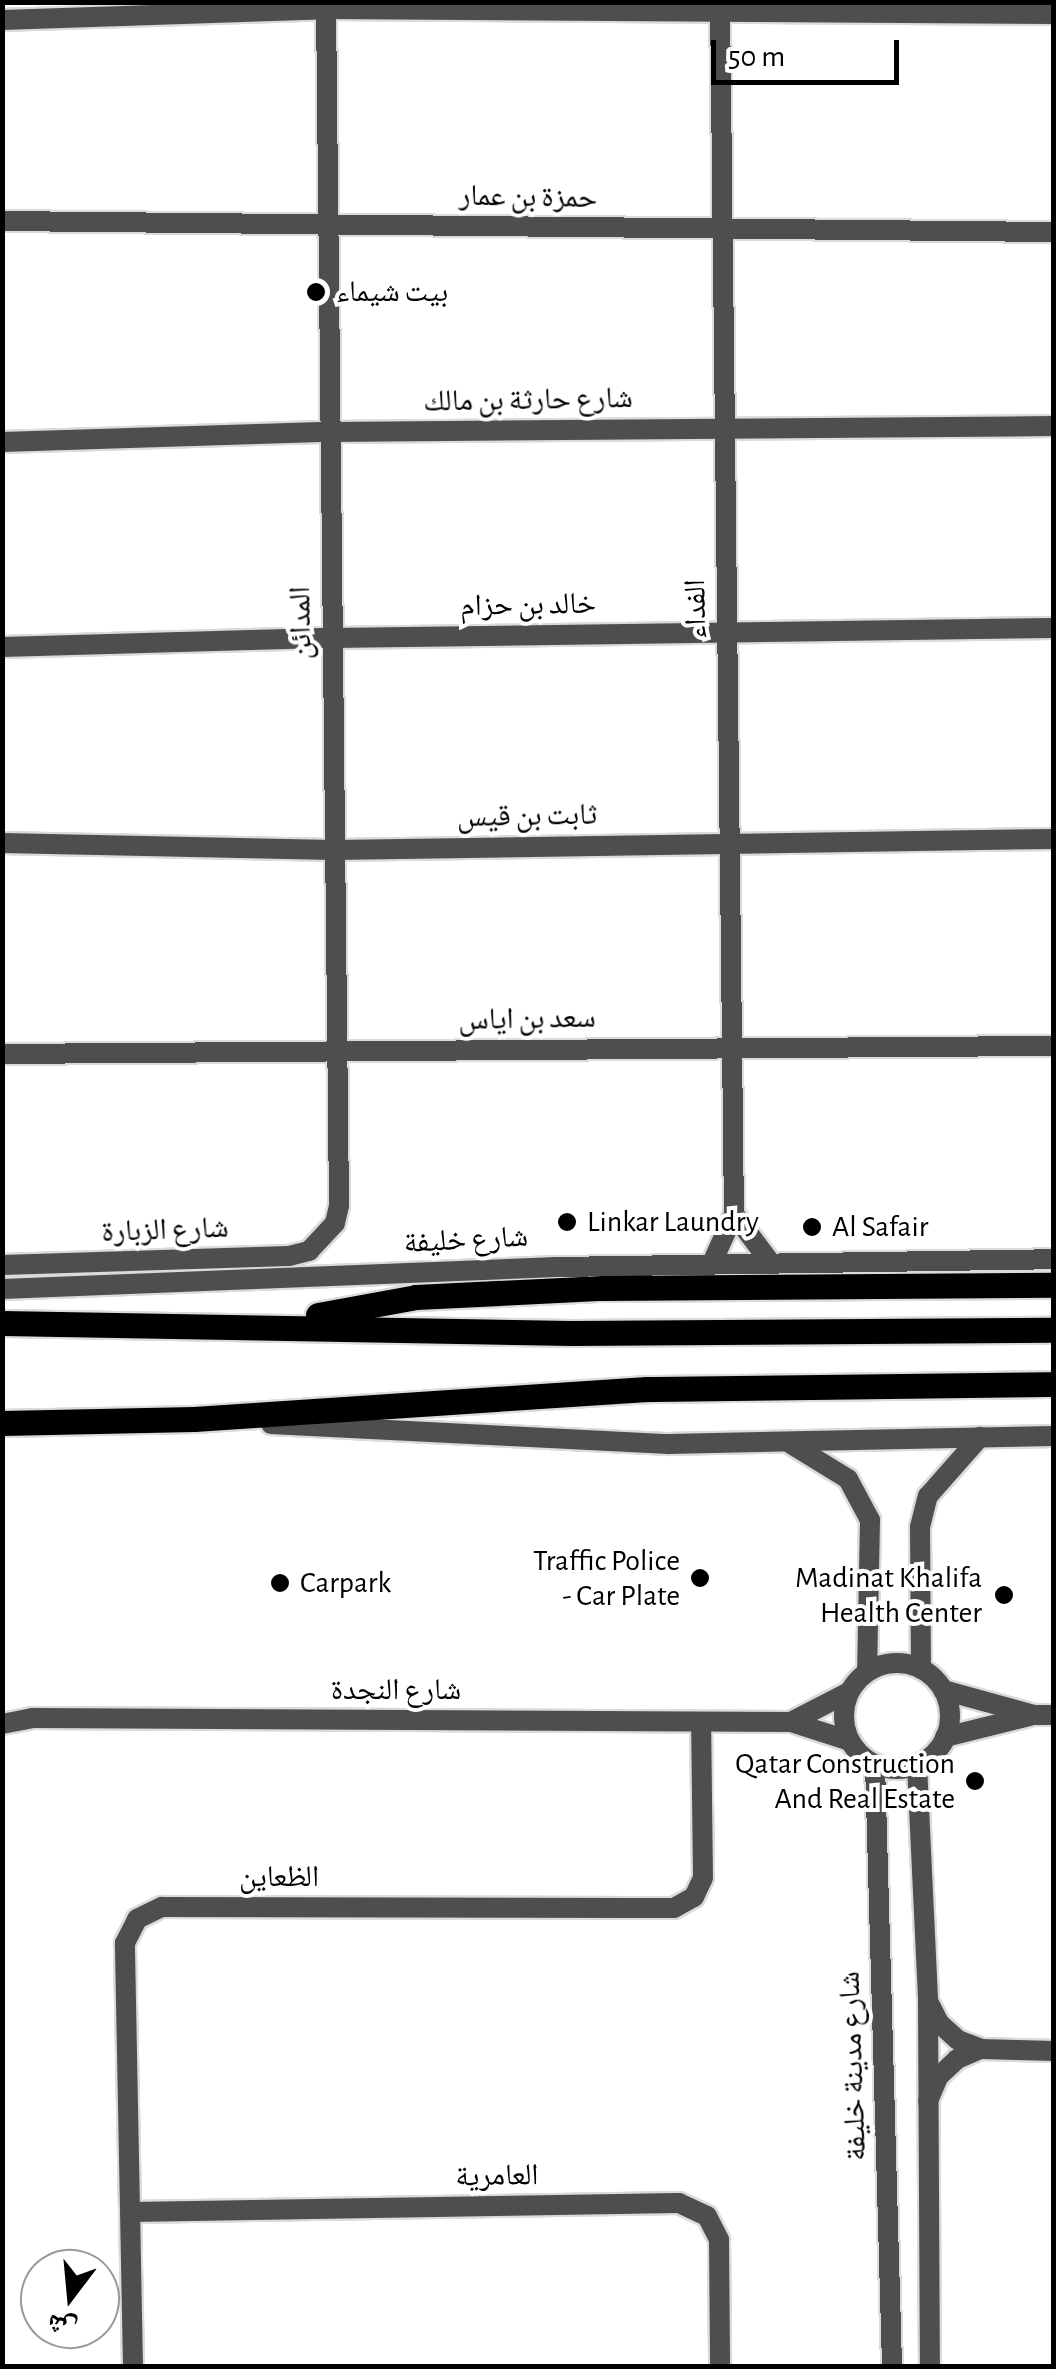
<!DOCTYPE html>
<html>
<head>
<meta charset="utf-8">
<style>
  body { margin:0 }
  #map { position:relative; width:1056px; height:2369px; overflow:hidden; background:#fff; font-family:"Alegreya Sans","Noto Naskh Arabic",sans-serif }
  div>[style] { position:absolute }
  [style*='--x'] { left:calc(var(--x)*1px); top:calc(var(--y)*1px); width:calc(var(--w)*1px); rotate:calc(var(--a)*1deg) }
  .roads { filter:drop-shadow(2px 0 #dbdbdb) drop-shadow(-2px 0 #dbdbdb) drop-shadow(0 2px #dbdbdb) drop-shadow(0 -2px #dbdbdb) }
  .minor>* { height:20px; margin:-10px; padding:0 10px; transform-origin:10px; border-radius:10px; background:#4e4e4e }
  .tertiary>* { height:20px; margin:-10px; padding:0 10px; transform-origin:10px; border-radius:10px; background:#4e4e4e }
  .tertiary>.ring { margin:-10px; padding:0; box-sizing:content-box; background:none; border:20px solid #4e4e4e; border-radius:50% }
  .primary>* { height:25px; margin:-12.5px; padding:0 12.5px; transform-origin:12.5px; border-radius:12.5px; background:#000 }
  .dots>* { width:28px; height:28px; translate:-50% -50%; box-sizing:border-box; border:5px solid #fff; border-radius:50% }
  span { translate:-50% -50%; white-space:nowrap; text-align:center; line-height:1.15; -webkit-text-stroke:8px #fff; paint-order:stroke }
  .street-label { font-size:30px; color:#000 }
  .poi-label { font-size:30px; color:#000 }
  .left { translate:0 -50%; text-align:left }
  .right { translate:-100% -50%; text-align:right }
  .frame { position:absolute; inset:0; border:5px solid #000; pointer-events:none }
  .north { position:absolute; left:20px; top:2249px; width:100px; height:100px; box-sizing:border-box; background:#fff; border:2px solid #999; border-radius:50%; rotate:196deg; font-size:28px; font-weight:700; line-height:40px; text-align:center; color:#000 }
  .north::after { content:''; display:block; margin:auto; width:35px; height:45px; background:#000; clip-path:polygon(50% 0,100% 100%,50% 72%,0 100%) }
  .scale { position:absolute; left:711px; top:40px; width:188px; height:45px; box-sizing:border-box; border:5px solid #000; border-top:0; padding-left:12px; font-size:30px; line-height:35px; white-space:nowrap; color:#000; -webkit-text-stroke:8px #fff; paint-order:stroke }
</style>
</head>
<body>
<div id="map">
  <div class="roads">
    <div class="minor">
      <div style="--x:720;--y:2;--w:1212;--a:89.34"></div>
      <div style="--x:734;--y:1214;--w:60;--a:53.1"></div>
      <div style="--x:2;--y:20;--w:324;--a:-1.9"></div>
      <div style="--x:326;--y:9;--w:728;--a:0.39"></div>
      <div style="--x:2;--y:221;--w:1052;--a:0.6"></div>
      <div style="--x:2;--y:442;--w:327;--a:-1.8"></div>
      <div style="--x:329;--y:432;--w:725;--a:-0.47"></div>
      <div style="--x:2;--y:647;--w:329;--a:-1.6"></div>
      <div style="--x:331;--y:638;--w:723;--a:-0.79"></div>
      <div style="--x:2;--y:843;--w:332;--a:1.2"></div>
      <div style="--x:334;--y:850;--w:720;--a:-0.88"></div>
      <div style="--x:2;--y:1054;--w:1052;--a:-0.44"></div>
      <div style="--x:712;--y:1263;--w:54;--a:-65.8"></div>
      <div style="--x:2;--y:1265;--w:287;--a:-1.8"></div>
      <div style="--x:289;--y:1256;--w:21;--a:-14"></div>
      <div style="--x:309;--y:1251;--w:38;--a:-47"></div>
      <div style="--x:335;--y:1223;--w:18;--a:-77"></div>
      <div style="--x:339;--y:1205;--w:1203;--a:-90.62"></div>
      <div style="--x:943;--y:1690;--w:94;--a:15.4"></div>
      <div style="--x:1034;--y:1715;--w:20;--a:0"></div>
      <div style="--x:791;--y:1722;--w:65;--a:-27.3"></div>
      <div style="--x:2;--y:1724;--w:31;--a:-11"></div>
      <div style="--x:32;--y:1718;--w:759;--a:0.3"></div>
      <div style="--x:791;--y:1722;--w:62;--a:17.9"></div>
      <div style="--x:945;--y:1737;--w:88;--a:-13.9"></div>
      <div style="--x:928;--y:2001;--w:25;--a:63"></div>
      <div style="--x:939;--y:2023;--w:25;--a:42"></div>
      <div style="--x:958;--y:2040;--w:25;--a:21"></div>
      <div style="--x:981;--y:2049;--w:73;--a:1.6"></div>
      <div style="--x:928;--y:2101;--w:26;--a:-67"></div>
      <div style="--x:938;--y:2077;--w:26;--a:-43"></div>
      <div style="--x:957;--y:2059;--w:26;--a:-23"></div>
      <div style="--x:132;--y:2212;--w:547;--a:-0.94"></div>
      <div style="--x:679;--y:2203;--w:31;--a:25"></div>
      <div style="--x:707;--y:2216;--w:27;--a:63"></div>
      <div style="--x:719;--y:2240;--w:126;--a:89.5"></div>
      <div style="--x:133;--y:2366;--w:423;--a:-91.1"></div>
      <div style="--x:125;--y:1943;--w:27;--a:-63"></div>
      <div style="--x:137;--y:1919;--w:28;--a:-26"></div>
      <div style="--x:162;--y:1907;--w:512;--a:0.11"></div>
      <div style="--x:674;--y:1908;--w:23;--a:-29"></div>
      <div style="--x:694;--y:1897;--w:21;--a:-65"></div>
      <div style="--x:703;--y:1878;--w:156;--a:-90.7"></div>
    </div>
    <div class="tertiary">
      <div style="--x:2;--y:1289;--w:555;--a:-2.27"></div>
      <div style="--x:557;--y:1267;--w:497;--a:-0.9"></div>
      <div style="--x:271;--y:1424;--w:398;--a:2.9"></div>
      <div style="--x:668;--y:1444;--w:386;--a:-1.2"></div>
      <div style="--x:791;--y:1444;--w:67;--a:31.6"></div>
      <div style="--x:848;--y:1479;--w:47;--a:61.8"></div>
      <div style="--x:870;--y:1520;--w:152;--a:91.1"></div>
      <div class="ring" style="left:844px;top:1663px;width:86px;height:86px"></div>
      <div style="--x:921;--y:1669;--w:142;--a:-90.4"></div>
      <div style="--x:920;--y:1527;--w:32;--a:-76"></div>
      <div style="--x:928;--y:1496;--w:79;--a:-48.6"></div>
      <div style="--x:875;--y:1764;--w:602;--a:88.38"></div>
      <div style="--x:917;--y:1765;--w:236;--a:87.3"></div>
      <div style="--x:928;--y:2001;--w:365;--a:89.7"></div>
    </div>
    <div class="primary">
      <div style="--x:318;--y:1315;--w:100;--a:-10.4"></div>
      <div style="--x:416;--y:1297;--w:187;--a:-2.8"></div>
      <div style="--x:603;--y:1288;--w:451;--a:-0.4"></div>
      <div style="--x:2;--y:1323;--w:569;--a:1.01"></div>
      <div style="--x:571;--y:1333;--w:483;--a:-0.4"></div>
      <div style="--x:2;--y:1423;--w:192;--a:-1.2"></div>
      <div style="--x:194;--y:1419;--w:454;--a:-3.8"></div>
      <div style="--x:647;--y:1389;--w:407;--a:-0.7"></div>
    </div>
  </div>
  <div class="dots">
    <div style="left:316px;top:292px;background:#000"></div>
    <div style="left:567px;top:1222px;background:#000"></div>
    <div style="left:812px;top:1227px;background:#000"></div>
    <div style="left:700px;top:1578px;background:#000"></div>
    <div style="left:280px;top:1583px;background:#000"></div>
    <div style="left:1004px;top:1595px;background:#000"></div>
    <div style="left:975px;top:1781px;background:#000"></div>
  </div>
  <div class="street-label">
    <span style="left:528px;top:197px;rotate:1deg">حمزة بن عمار</span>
    <span style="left:528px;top:400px;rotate:-1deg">شارع حارثة بن مالك</span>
    <span style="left:528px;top:605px;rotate:-1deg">خالد بن حزام</span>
    <span style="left:696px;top:609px;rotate:-91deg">الفداء</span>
    <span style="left:301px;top:623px;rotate:-91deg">المدائن</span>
    <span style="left:527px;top:816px;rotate:-1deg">ثابت بن قيس</span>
    <span style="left:527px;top:1019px;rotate:-1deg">سعد بن اياس</span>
    <span style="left:165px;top:1230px;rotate:-2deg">شارع الزبارة</span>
    <span style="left:466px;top:1240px;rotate:-3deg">شارع خليفة</span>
    <span style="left:396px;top:1690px">شارع النجدة</span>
    <span style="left:279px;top:1877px">الظعاين</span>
    <span style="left:853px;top:2066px;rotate:-92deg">شارع مدينة خليفة</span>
    <span style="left:497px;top:2176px;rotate:-1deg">العامرية</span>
  </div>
  <div class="poi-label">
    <span class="left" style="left:336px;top:292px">بيت شيماء</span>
    <span class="left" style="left:587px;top:1222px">Linkar Laundry</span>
    <span class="left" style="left:832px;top:1227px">Al Safair</span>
    <span class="right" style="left:680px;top:1578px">Traffic Police<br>- Car Plate</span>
    <span class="right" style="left:982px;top:1595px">Madinat Khalifa<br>Health Center</span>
    <span class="left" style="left:300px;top:1583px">Carpark</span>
    <span class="right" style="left:955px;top:1781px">Qatar Construction<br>And Real Estate</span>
  </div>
  <div class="frame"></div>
  <div class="north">ش</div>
  <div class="scale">50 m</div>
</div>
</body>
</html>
